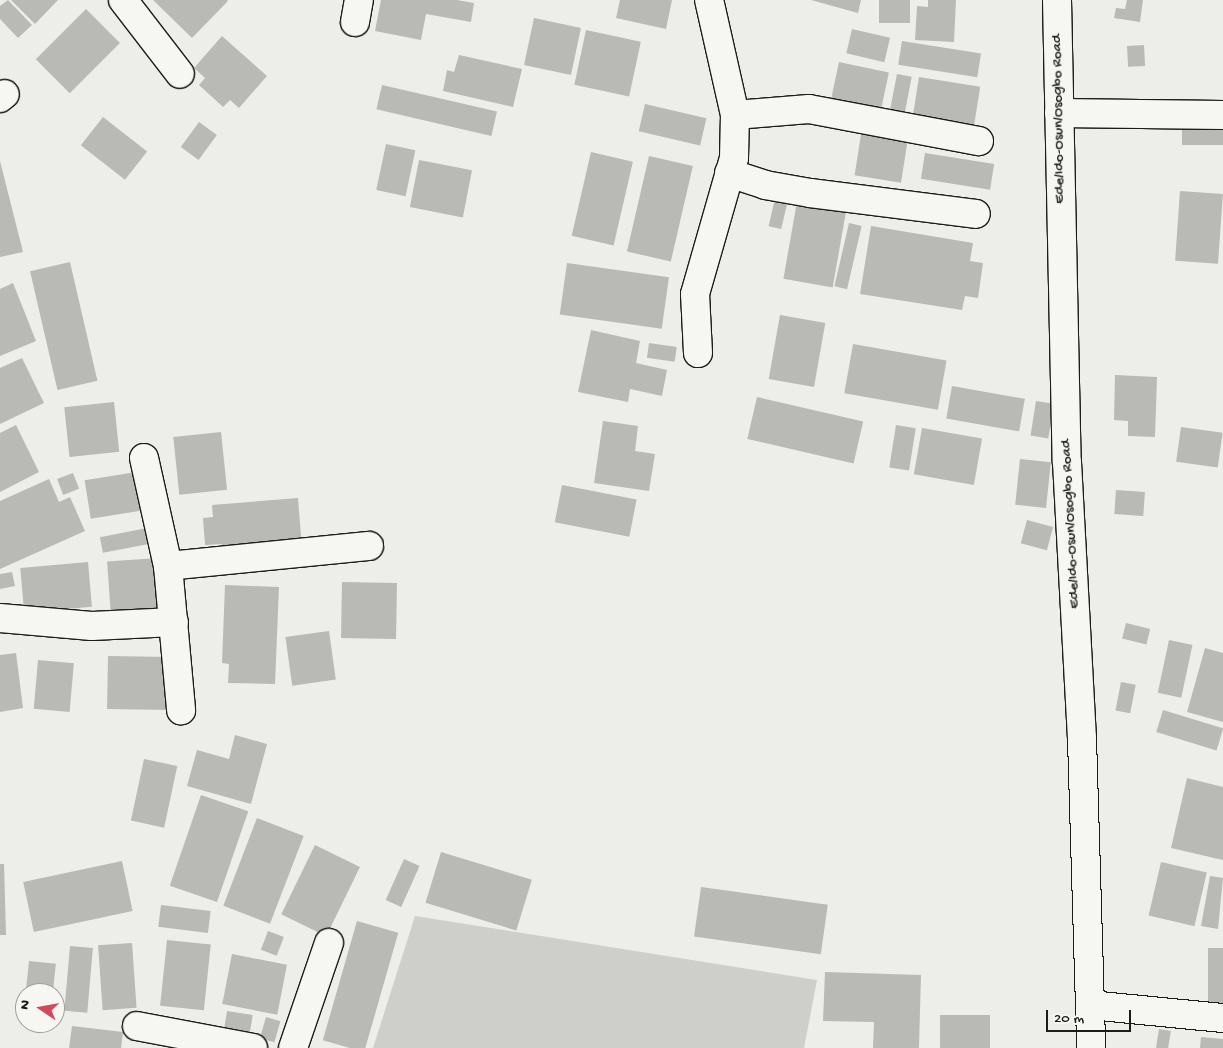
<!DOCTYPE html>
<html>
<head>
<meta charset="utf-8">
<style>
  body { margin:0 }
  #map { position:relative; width:1223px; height:1048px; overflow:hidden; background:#edede9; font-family:"Gochi Hand",sans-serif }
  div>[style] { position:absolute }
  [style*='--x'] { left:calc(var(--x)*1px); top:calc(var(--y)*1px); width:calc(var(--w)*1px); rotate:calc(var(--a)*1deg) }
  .green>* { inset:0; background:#cececb }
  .building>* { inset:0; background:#b9b9b6; transform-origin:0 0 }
  .roads { filter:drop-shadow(1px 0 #1c1c1c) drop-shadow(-1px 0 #1c1c1c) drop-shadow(0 1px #1c1c1c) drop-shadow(0 -1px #1c1c1c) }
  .minor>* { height:28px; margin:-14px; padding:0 14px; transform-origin:14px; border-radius:14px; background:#f6f6f2 }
  .major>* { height:28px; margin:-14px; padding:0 14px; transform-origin:14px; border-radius:14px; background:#f6f6f2 }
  span { translate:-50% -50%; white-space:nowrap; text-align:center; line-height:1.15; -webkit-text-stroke:4px #f6f6f2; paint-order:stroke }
  .street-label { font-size:15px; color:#1c1c1c }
  .north { position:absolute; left:15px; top:983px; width:50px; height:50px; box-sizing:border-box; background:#f6f6f2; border:1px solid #9f9f9c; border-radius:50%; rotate:282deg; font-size:14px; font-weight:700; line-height:20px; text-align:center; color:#1c1c1c }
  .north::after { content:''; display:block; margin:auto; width:18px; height:22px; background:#d1495b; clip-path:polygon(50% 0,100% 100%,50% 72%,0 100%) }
  .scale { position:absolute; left:1046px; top:1010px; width:85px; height:22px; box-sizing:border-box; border:2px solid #1c1c1c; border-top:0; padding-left:6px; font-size:15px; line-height:18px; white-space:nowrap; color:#1c1c1c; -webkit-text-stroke:4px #f6f6f2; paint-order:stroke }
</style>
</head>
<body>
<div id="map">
  <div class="green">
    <div style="clip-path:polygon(415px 916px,817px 980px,804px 1048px,373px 1048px)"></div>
  </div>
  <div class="building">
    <div style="clip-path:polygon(8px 0,32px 25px,18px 38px,0 19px,0 6px)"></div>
    <div style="clip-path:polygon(11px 0,58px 0,35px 24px)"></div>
    <div style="clip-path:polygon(153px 0,227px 0,228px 1px,192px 38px)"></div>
    <div style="clip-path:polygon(381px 0,457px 0,474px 3px,471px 22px,426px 14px,421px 40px,375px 31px)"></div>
    <div style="clip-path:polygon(620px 0,672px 0,666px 29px,616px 18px)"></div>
    <div style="clip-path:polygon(811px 0,861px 0,858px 13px)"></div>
    <div style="left:879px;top:0;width:31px;height:23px"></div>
    <div style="clip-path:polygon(928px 0,956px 0,954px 42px,915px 40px,917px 6px,928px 7px)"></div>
    <div style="clip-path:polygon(1127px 0,1143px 0,1140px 22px,1114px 18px,1116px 8px,1125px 9px)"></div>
    <div style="left:86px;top:9px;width:48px;height:71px;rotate:45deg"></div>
    <div style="left:534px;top:18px;width:48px;height:48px;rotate:12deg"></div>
    <div style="left:852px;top:29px;width:39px;height:25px;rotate:13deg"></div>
    <div style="left:586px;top:30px;width:56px;height:56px;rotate:12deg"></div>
    <div style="clip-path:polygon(222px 36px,267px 76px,239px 108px,230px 100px,223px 107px,199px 85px,205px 78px,194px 68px)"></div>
    <div style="left:902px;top:41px;width:80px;height:24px;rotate:9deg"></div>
    <div style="left:1144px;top:45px;width:21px;height:17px;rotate:87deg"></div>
    <div style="clip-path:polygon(459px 55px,522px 69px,513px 107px,443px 91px,447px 70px,454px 72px)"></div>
    <div style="left:839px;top:62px;width:51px;height:42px;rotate:12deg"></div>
    <div style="left:897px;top:74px;width:15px;height:44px;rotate:11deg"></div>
    <div style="left:919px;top:77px;width:62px;height:47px;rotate:9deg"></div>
    <div style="left:382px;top:85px;width:118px;height:25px;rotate:13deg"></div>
    <div style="left:645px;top:104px;width:63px;height:28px;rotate:13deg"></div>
    <div style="left:103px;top:117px;width:56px;height:36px;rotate:38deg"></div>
    <div style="left:199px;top:122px;width:22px;height:31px;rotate:36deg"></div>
    <div style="left:863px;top:122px;width:47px;height:54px;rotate:9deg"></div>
    <div style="left:1223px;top:124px;width:21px;height:41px;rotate:90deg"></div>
    <div style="left:386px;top:144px;width:30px;height:47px;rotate:12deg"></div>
    <div style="left:591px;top:152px;width:43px;height:86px;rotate:13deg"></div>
    <div style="left:925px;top:153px;width:70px;height:26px;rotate:9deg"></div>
    <div style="left:649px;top:156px;width:45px;height:98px;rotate:13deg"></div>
    <div style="left:419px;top:160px;width:54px;height:48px;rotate:11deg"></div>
    <div style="clip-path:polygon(0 161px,23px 252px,0 257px)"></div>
    <div style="left:1180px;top:191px;width:43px;height:70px;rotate:4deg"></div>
    <div style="left:776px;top:194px;width:13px;height:33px;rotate:13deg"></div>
    <div style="left:798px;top:196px;width:50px;height:84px;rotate:10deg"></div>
    <div style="left:849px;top:223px;width:13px;height:65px;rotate:13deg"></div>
    <div style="clip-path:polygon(871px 226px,973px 243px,970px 261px,983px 263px,978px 298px,965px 296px,962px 310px,860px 294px)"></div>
    <div style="left:70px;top:262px;width:122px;height:41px;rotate:77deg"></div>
    <div style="left:567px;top:263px;width:103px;height:52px;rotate:8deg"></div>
    <div style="clip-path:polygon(13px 283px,36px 341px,0 356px,0 289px)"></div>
    <div style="left:780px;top:315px;width:46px;height:65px;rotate:10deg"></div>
    <div style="clip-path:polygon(591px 330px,640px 341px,636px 363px,667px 370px,662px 396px,630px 389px,628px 402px,578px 392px)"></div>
    <div style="left:649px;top:343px;width:28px;height:15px;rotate:8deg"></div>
    <div style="left:853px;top:344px;width:95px;height:50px;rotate:10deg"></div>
    <div style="clip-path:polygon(22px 358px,44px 403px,0 424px,0 368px)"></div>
    <div style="clip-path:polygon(1115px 375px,1157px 377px,1155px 437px,1128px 436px,1128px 421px,1114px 420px)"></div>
    <div style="left:952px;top:386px;width:74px;height:33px;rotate:10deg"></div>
    <div style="left:757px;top:397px;width:109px;height:43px;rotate:13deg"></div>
    <div style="left:1036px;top:401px;width:18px;height:35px;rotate:9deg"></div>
    <div style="left:114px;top:402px;width:50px;height:50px;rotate:84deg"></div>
    <div style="clip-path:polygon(603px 421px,638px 426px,635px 451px,655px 454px,649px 491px,594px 483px)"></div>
    <div style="clip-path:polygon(16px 425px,39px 472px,0 492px,0 433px)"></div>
    <div style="left:896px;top:425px;width:20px;height:43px;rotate:9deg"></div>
    <div style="left:1181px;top:427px;width:42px;height:35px;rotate:8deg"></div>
    <div style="left:922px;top:428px;width:61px;height:47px;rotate:10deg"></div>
    <div style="left:221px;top:432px;width:58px;height:48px;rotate:84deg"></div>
    <div style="left:1020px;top:459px;width:31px;height:46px;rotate:6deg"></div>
    <div style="left:136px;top:472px;width:39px;height:52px;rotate:81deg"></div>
    <div style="left:73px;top:473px;width:17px;height:17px;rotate:69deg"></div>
    <div style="clip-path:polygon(49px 479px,59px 502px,70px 497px,85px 531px,0 569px,0 501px)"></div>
    <div style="left:562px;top:485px;width:76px;height:38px;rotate:11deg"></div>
    <div style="left:1116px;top:490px;width:29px;height:24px;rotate:4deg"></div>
    <div style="clip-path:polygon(298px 498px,302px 548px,223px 555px,222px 544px,205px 545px,203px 518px,213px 517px,212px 505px)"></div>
    <div style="left:1027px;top:520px;width:27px;height:24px;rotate:15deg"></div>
    <div style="left:147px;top:528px;width:16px;height:48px;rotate:79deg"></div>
    <div style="left:158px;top:558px;width:58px;height:51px;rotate:86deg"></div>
    <div style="left:88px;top:562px;width:45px;height:68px;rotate:85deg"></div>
    <div style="clip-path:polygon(12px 572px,15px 586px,0 589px,0 574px)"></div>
    <div style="left:342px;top:582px;width:55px;height:56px;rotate:1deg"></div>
    <div style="clip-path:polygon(225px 585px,279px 587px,275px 684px,228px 683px,229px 664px,222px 663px)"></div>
    <div style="left:1126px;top:623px;width:25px;height:16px;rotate:14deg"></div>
    <div style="left:329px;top:631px;width:49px;height:44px;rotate:82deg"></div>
    <div style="left:1169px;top:640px;width:24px;height:54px;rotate:12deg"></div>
    <div style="clip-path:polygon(1205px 648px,1223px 653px,1223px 722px,1187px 712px)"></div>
    <div style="clip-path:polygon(16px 653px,23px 708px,0 712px,0 655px)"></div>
    <div style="left:108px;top:656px;width:63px;height:53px;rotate:1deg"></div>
    <div style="left:38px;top:660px;width:36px;height:49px;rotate:5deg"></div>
    <div style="left:1121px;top:682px;width:15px;height:29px;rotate:11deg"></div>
    <div style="left:1163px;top:710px;width:63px;height:23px;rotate:17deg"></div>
    <div style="clip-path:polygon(235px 735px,267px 744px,251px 804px,187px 786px,197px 750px,229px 759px)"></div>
    <div style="left:144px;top:759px;width:34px;height:63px;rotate:12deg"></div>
    <div style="clip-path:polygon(1187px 778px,1223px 787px,1223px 860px,1171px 848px)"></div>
    <div style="left:201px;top:795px;width:50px;height:96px;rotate:19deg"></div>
    <div style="left:257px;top:818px;width:50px;height:94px;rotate:21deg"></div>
    <div style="left:315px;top:845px;width:50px;height:77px;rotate:26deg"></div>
    <div style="left:441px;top:852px;width:95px;height:53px;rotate:17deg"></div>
    <div style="left:404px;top:859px;width:17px;height:45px;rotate:24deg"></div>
    <div style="left:122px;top:861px;width:51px;height:101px;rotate:78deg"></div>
    <div style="left:1161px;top:862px;width:47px;height:55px;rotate:13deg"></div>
    <div style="clip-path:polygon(0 864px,4px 864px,6px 935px,0 935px)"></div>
    <div style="clip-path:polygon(1210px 876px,1223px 878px,1218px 929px,1201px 926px)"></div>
    <div style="left:701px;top:887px;width:128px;height:50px;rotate:8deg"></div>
    <div style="left:161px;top:905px;width:50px;height:22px;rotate:7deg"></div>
    <div style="left:357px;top:921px;width:43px;height:124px;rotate:16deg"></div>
    <div style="left:268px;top:931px;width:17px;height:20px;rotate:21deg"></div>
    <div style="left:167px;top:940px;width:44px;height:66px;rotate:6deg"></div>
    <div style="left:132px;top:943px;width:65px;height:34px;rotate:86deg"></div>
    <div style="left:70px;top:946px;width:23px;height:65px;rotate:5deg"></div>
    <div style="left:1208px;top:948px;width:15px;height:58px"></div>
    <div style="left:232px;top:954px;width:56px;height:51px;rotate:11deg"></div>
    <div style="left:29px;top:961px;width:27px;height:32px;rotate:6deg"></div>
    <div style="clip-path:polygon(825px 972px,921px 975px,919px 1048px,873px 1048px,874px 1022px,823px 1021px)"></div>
    <div style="left:227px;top:1011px;width:26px;height:17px;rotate:9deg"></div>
    <div style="left:940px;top:1015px;width:50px;height:33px"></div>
    <div style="left:266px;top:1017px;width:15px;height:22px;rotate:16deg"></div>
    <div style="clip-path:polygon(25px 1023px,50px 1023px,50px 1028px,23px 1026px)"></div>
    <div style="clip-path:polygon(72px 1026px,123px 1032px,121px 1048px,69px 1048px)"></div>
    <div style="left:1159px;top:1029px;width:12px;height:19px;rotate:9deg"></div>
    <div style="clip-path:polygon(1201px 1037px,1223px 1039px,1223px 1048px,1200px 1048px)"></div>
  </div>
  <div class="roads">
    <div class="minor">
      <div style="--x:123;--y:0;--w:93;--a:52.4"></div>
      <div style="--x:355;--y:22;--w:22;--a:-80"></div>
      <div style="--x:0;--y:98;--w:6;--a:-39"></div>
      <div style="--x:1059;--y:113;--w:164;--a:0.7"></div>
      <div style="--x:735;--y:115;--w:74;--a:-4.6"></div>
      <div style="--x:809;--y:109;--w:173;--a:10.7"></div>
      <div style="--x:729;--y:173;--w:38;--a:18"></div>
      <div style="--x:765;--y:185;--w:46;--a:10.1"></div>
      <div style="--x:810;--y:193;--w:167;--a:7.2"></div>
      <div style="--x:698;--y:353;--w:59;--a:-92.9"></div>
      <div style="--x:695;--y:294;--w:141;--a:-74"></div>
      <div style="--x:734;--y:158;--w:43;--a:-88.7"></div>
      <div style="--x:735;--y:115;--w:118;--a:-102.7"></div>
      <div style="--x:144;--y:458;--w:111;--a:77.5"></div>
      <div style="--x:168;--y:566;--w:145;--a:84.8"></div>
      <div style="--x:168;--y:566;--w:202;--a:-5.7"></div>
      <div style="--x:0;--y:618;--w:92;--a:5"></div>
      <div style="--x:92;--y:626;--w:82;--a:-2.8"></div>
      <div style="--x:1090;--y:1005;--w:134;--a:5.6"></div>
      <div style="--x:137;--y:1026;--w:118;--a:10.7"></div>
      <div style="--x:293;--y:1048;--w:111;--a:-71.1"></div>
    </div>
    <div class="major">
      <div style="--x:1057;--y:0;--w:462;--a:88.8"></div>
      <div style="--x:1067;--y:462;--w:276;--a:86.9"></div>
      <div style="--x:1082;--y:738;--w:310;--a:88.3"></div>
    </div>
  </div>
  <div class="street-label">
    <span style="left:1059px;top:119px;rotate:-91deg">Ede/Ido-Osun/Osogbo Road</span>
    <span style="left:1071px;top:524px;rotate:-93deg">Ede/Ido-Osun/Osogbo Road</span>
  </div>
  <div class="north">N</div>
  <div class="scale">20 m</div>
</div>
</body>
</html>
